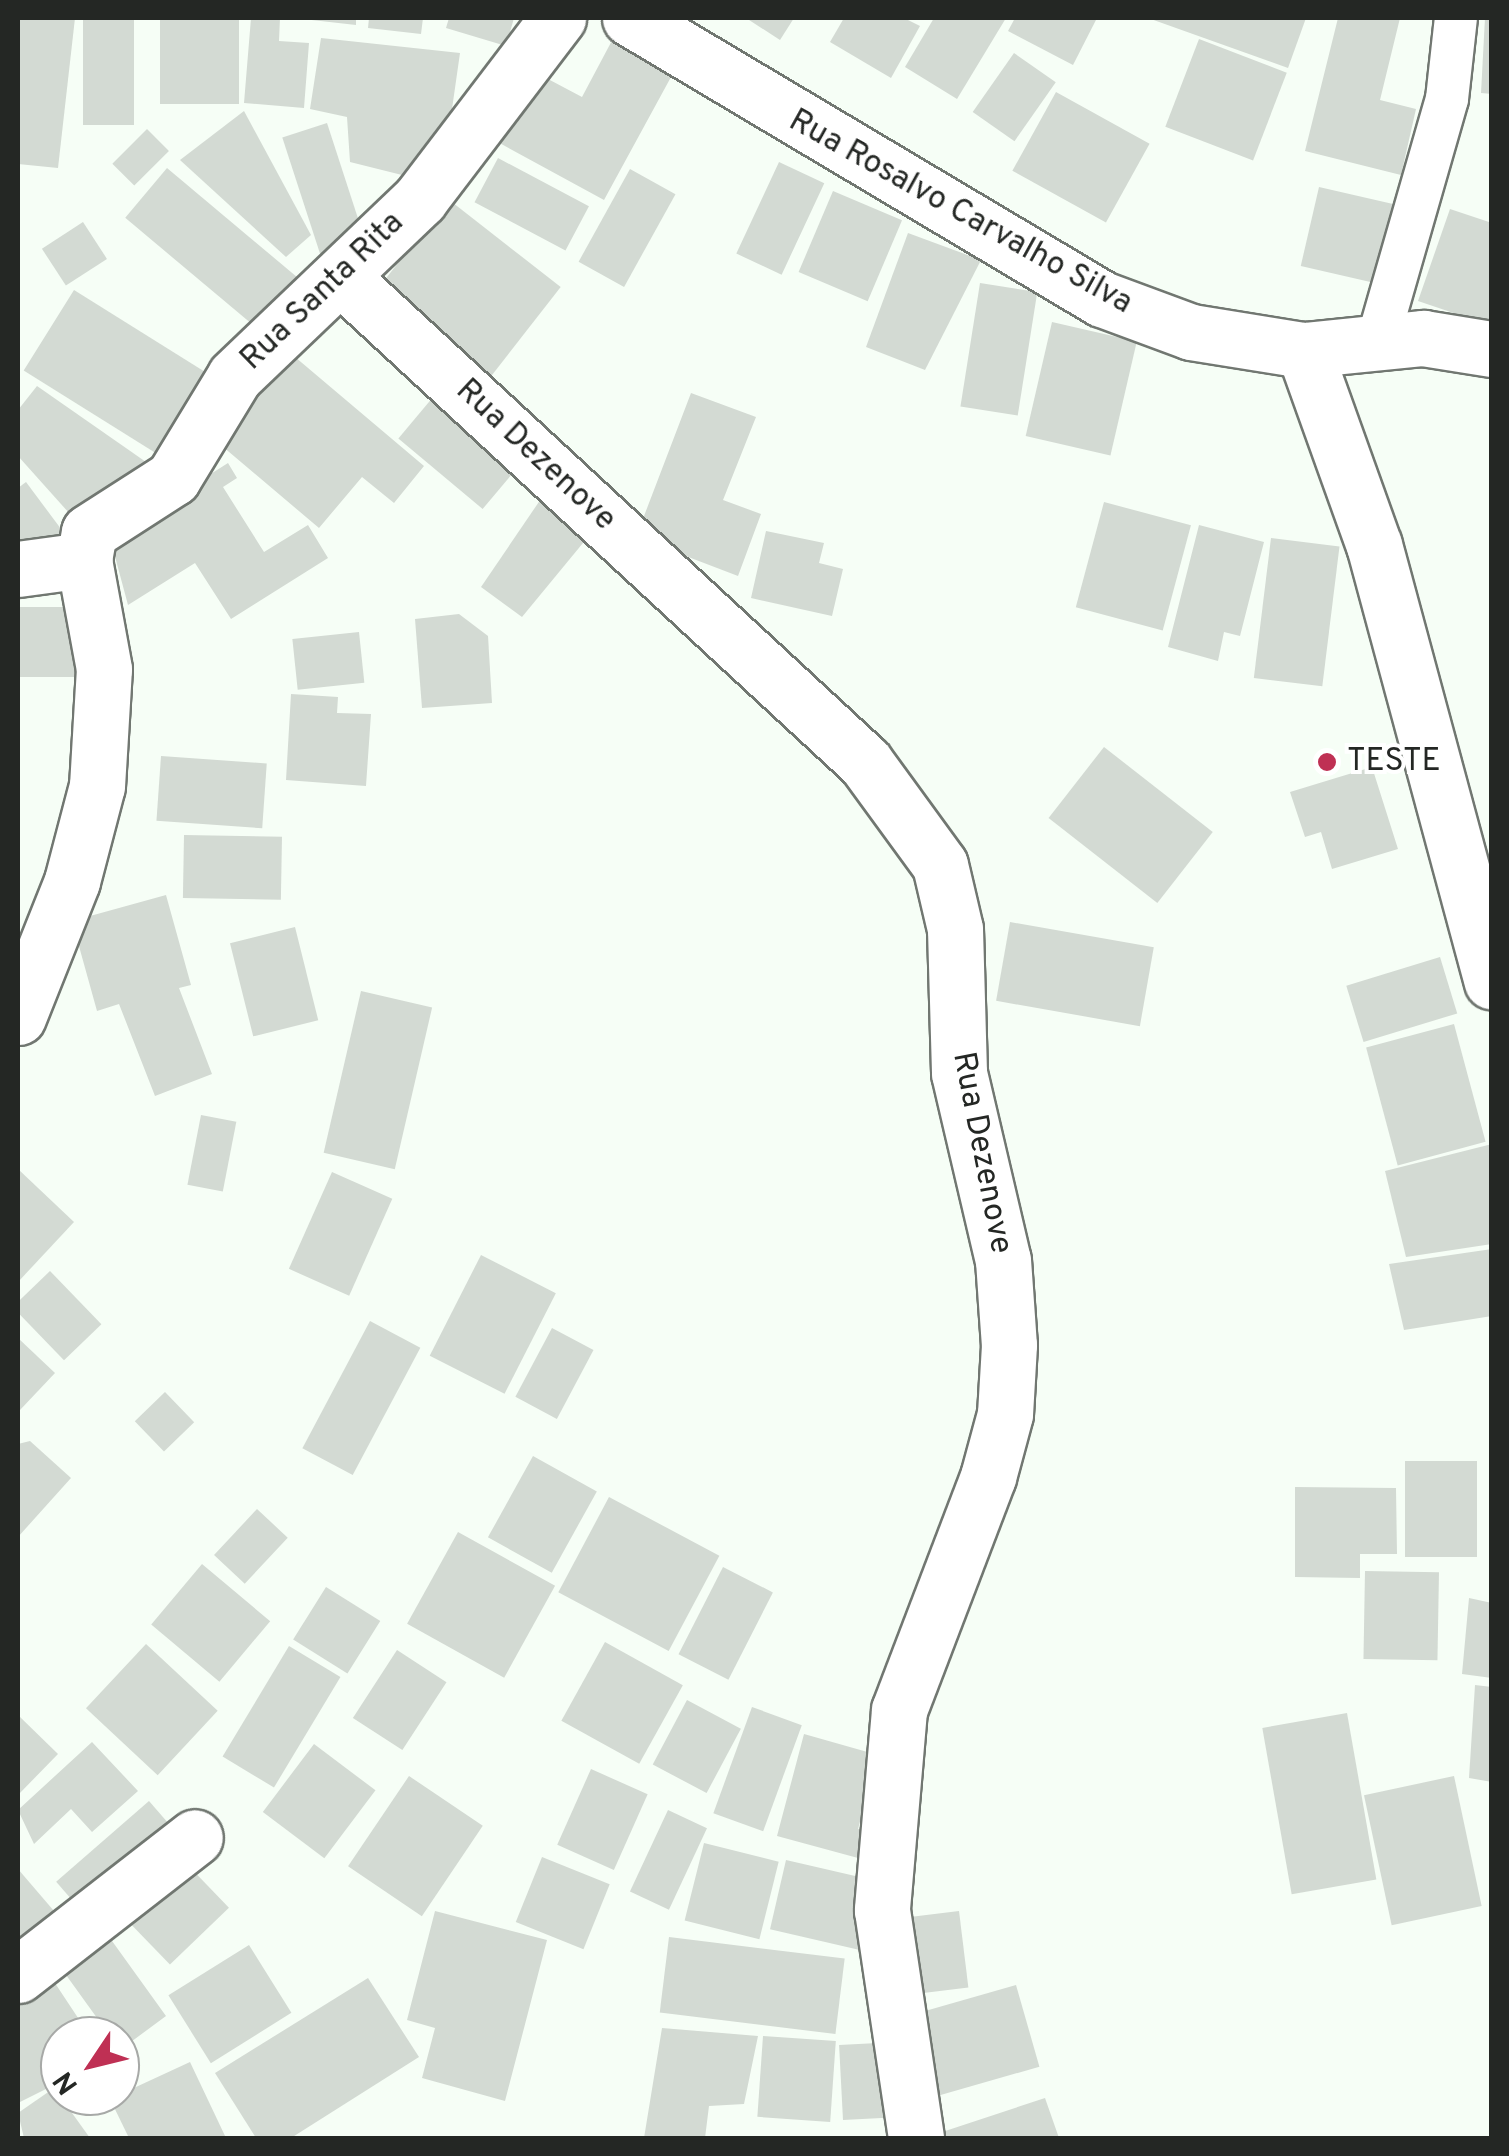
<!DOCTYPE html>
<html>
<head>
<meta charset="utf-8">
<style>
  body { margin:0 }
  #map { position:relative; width:1509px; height:2156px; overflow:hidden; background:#f6fef6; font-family:Overpass,sans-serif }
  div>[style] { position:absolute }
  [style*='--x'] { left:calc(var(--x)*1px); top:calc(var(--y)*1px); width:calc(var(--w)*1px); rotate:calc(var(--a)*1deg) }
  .building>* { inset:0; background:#d3dad3; transform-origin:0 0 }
  .roads { filter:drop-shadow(2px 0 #717771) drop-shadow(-2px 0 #717771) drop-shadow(0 2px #717771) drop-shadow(0 -2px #717771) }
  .service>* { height:42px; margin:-21px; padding:0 21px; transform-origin:21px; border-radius:21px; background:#fff }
  .minor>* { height:55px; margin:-27.5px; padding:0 27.5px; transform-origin:27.5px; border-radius:27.5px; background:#fff }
  .dots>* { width:28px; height:28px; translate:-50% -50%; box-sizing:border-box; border:5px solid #fff; border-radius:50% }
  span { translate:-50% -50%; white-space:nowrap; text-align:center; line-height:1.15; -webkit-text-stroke:8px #fff; paint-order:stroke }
  .street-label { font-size:32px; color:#242724 }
  .poi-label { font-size:32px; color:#242724 }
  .left { translate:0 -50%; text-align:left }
  .frame { position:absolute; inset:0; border:20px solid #242724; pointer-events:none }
  .north { position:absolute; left:40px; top:2016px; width:100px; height:100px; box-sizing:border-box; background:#fff; border:2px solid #a7a9a7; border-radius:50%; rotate:235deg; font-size:28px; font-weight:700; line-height:40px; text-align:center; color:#242724 }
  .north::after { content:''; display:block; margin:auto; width:35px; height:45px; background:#bf3054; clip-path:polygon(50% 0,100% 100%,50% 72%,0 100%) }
</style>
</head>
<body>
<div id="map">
  <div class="building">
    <div style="clip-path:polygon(18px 18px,75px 18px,58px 168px,18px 164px)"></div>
    <div style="left:83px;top:18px;width:51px;height:107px"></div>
    <div style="left:160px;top:18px;width:79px;height:86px"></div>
    <div style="clip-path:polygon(251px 18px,280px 18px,279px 41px,309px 43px,304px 108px,244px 103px)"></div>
    <div style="clip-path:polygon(294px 18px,356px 18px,356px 25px)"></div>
    <div style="clip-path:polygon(369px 18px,423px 18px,421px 34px,368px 28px)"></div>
    <div style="clip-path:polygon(449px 18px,514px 18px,506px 46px,446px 28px)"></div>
    <div style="clip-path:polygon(746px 18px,794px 18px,780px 40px)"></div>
    <div style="clip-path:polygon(844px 18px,904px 18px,920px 26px,891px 78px,830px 42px)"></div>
    <div style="clip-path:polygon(934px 18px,1006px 18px,957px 99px,905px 67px)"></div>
    <div style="clip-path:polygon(1015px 18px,1097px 18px,1073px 65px,1008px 31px)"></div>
    <div style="clip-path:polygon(1148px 18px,1306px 18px,1288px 68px)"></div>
    <div style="clip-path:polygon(1338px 18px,1400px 18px,1380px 100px,1416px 109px,1401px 175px,1305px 151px)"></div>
    <div style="clip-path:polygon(1485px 18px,1492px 18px,1492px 94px,1481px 93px)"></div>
    <div style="clip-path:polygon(616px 33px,677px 66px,604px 200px,494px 140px,531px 70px,582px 97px)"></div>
    <div style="clip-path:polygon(321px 38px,460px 53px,450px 123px,422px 180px,350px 162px,347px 117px,310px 109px)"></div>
    <div style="left:1199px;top:39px;width:94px;height:94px;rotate:21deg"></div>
    <div style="left:1014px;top:53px;width:51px;height:72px;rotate:35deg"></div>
    <div style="left:1056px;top:92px;width:107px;height:90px;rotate:29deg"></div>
    <div style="clip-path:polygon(244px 111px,311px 235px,286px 257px,180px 160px)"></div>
    <div style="left:327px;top:123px;width:128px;height:47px;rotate:72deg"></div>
    <div style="left:147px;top:129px;width:31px;height:49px;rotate:45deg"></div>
    <div style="left:498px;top:158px;width:103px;height:50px;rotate:28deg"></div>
    <div style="left:779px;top:162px;width:50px;height:101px;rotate:25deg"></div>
    <div style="left:167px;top:168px;width:170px;height:65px;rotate:40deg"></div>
    <div style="left:630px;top:169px;width:52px;height:106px;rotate:29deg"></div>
    <div style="left:1319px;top:187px;width:86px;height:81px;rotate:13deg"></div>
    <div style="left:833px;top:191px;width:75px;height:88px;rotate:23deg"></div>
    <div style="left:448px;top:199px;width:143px;height:121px;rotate:38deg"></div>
    <div style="clip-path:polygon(1450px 209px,1492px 223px,1492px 326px,1418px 301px)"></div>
    <div style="left:83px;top:222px;width:44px;height:49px;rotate:57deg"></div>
    <div style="clip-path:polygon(908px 233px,981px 260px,925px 370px,866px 347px)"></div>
    <div style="left:980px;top:283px;width:58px;height:125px;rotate:9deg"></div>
    <div style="left:74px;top:290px;width:166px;height:95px;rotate:32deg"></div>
    <div style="left:1052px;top:322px;width:87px;height:117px;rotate:13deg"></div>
    <div style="clip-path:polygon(282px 346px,424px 466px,394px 503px,362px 477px,319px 528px,209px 435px)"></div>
    <div style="left:444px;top:384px;width:110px;height:71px;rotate:40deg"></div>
    <div style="clip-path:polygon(37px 386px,146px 462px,78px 523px,18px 456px,18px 410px)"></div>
    <div style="clip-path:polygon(691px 393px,756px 417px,723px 500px,761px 514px,738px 576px,636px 537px)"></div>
    <div style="clip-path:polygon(228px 463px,237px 478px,223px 487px,264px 552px,308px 525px,328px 558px,231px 619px,195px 563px,128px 605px,110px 538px)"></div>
    <div style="clip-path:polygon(26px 482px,64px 533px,29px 559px,18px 544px,18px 488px)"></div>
    <div style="clip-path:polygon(547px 490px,597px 526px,522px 617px,481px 587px)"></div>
    <div style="left:1104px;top:502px;width:90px;height:109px;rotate:15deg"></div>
    <div style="clip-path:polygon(1199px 525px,1264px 542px,1240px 636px,1224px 632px,1218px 661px,1168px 647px)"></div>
    <div style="clip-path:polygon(766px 531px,824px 543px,819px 563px,843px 569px,832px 616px,751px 598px)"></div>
    <div style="left:1271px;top:538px;width:69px;height:141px;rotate:7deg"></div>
    <div style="left:18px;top:607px;width:64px;height:70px"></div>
    <div style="clip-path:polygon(459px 614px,488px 636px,492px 703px,422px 708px,415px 619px)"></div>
    <div style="left:359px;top:632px;width:51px;height:67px;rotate:84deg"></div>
    <div style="clip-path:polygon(291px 694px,338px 697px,337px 713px,371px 714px,366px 786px,286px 780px)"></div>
    <div style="left:1104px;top:747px;width:138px;height:90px;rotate:38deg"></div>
    <div style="left:161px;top:756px;width:106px;height:65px;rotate:4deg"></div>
    <div style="clip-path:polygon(1372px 767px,1398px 849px,1332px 869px,1321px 832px,1305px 837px,1290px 792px)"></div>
    <div style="left:184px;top:835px;width:98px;height:63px;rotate:1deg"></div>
    <div style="clip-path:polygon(166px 895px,191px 985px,179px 988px,212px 1074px,155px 1096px,119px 1004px,97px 1011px,72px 921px)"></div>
    <div style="left:1010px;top:922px;width:146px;height:80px;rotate:10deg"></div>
    <div style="left:295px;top:927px;width:96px;height:67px;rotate:76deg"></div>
    <div style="left:1440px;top:957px;width:59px;height:98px;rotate:73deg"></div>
    <div style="left:361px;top:991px;width:73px;height:166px;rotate:13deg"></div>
    <div style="left:1454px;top:1024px;width:122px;height:91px;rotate:75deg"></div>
    <div style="left:201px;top:1115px;width:36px;height:71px;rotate:11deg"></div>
    <div style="clip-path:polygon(1492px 1144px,1492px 1244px,1406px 1257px,1385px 1171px)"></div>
    <div style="clip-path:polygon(18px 1169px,74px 1222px,18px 1282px)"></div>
    <div style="left:332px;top:1172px;width:66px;height:106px;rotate:24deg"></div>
    <div style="clip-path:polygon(1492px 1249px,1492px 1316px,1404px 1330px,1389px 1264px)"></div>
    <div style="left:481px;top:1255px;width:84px;height:113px;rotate:27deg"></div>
    <div style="left:50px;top:1271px;width:74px;height:52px;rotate:46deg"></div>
    <div style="left:370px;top:1321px;width:57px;height:144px;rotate:28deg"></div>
    <div style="left:552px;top:1328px;width:47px;height:78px;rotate:28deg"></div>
    <div style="clip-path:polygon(18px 1338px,55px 1373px,20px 1410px,18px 1408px)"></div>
    <div style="left:165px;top:1392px;width:42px;height:42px;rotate:46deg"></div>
    <div style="clip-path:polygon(30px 1441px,71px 1478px,18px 1537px,18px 1444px)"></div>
    <div style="left:533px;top:1456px;width:73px;height:93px;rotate:29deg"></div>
    <div style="left:1405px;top:1461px;width:72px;height:96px"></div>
    <div style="clip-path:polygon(1295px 1487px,1396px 1488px,1397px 1554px,1360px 1554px,1360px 1578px,1295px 1577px)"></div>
    <div style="left:609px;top:1497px;width:125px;height:108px;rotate:28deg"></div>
    <div style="left:257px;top:1509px;width:42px;height:63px;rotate:43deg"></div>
    <div style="left:458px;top:1532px;width:111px;height:105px;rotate:29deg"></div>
    <div style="left:202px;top:1564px;width:89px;height:79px;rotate:40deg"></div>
    <div style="left:723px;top:1567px;width:56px;height:98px;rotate:27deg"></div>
    <div style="left:1365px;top:1571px;width:74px;height:88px;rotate:1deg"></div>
    <div style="left:326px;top:1587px;width:64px;height:62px;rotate:32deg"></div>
    <div style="clip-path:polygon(1469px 1598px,1492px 1603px,1492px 1678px,1462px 1674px)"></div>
    <div style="left:605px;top:1642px;width:89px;height:90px;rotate:29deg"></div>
    <div style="left:146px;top:1644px;width:98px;height:88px;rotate:43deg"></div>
    <div style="left:289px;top:1646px;width:60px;height:129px;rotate:31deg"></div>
    <div style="left:397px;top:1650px;width:59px;height:81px;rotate:33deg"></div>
    <div style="clip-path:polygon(1475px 1685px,1492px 1687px,1492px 1782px,1469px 1778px)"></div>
    <div style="left:687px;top:1700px;width:61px;height:73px;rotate:28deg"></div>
    <div style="left:752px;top:1707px;width:53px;height:113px;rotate:20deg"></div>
    <div style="left:1347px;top:1713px;width:169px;height:86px;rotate:80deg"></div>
    <div style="clip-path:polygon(18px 1715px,58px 1754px,18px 1795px)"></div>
    <div style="clip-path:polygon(804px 1734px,878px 1755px,858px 1829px,875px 1834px,869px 1861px,777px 1836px)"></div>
    <div style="clip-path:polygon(92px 1742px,138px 1791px,92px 1832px,71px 1809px,34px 1844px,18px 1810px)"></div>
    <div style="left:314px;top:1744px;width:77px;height:85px;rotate:37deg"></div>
    <div style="left:591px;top:1769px;width:62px;height:83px;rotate:24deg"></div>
    <div style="left:409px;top:1776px;width:89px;height:109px;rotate:34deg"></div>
    <div style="left:1454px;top:1776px;width:133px;height:92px;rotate:78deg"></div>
    <div style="left:149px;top:1801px;width:48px;height:123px;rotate:49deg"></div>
    <div style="left:668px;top:1810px;width:43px;height:90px;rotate:25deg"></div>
    <div style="left:704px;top:1843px;width:77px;height:80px;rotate:14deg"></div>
    <div style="left:542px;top:1857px;width:73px;height:70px;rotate:22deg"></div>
    <div style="left:181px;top:1858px;width:69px;height:82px;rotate:46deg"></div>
    <div style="left:786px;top:1860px;width:91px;height:71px;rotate:13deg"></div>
    <div style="clip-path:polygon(18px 1869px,66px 1925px,18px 1966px)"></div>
    <div style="clip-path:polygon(435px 1911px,547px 1940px,505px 2101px,422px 2078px,435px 2028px,407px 2020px)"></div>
    <div style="left:959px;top:1911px;width:77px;height:70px;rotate:83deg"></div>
    <div style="clip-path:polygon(107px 1934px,166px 2016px,120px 2050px,120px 2036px,110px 2036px,61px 1968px)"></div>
    <div style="left:669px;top:1937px;width:177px;height:76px;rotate:7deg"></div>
    <div style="left:249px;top:1945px;width:80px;height:95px;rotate:58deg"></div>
    <div style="clip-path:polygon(45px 1968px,90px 2036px,60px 2036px,60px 2082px,18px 2103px,18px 1986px)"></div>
    <div style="clip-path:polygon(368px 1978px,419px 2057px,291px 2138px,256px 2138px,215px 2073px)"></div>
    <div style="left:1016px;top:1985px;width:85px;height:120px;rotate:74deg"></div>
    <div style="clip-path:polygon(662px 2028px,758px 2036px,744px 2104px,709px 2106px,705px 2138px,644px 2138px)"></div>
    <div style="left:763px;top:2036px;width:73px;height:81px;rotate:4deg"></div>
    <div style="left:897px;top:2042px;width:75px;height:58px;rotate:87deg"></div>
    <div style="clip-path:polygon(190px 2062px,226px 2138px,129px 2138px,110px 2099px)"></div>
    <div style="clip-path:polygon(54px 2088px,90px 2138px,24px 2138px,18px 2113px)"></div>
    <div style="clip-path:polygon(1045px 2098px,1059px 2138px,924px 2138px)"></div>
  </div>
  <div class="roads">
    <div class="service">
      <div style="--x:1377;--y:343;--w:254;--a:-74"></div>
      <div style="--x:1447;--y:99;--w:81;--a:-83.7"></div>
    </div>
    <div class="minor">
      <div style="--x:630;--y:18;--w:549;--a:30.77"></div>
      <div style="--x:1102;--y:299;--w:95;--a:20.3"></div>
      <div style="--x:1191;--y:332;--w:114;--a:9.1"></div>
      <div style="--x:1304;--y:350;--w:120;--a:-5.8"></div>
      <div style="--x:1423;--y:338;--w:70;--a:9.1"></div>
      <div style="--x:343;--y:279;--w:711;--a:42.78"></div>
      <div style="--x:865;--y:762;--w:127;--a:53.9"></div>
      <div style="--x:940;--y:865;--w:66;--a:76.8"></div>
      <div style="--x:955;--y:929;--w:144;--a:88.4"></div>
      <div style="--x:959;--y:1073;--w:192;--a:76.8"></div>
      <div style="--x:1003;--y:1260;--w:85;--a:86"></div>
      <div style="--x:1009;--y:1345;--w:69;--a:93.3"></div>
      <div style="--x:1005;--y:1414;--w:65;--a:105.1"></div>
      <div style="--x:988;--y:1477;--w:249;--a:110.9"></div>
      <div style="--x:899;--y:1710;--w:201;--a:94.9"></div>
      <div style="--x:882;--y:1910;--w:231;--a:81.5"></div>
      <div style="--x:1304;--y:350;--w:207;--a:70.3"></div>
      <div style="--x:1374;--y:545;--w:452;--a:74.9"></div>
      <div style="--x:18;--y:569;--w:67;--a:-7.8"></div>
      <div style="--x:18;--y:1017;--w:146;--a:-68.3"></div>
      <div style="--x:72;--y:881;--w:98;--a:-75.3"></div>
      <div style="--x:97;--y:786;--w:117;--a:-86.6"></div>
      <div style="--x:104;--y:669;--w:111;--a:-100.4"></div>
      <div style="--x:84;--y:560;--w:28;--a:-80"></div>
      <div style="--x:89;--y:532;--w:100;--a:-32.7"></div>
      <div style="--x:173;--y:478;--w:119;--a:-58.7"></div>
      <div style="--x:235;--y:376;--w:256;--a:-43.7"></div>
      <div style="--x:420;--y:199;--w:228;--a:-52.7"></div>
      <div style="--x:18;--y:1975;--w:224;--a:-37.9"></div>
    </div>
  </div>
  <div class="dots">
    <div style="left:1327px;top:762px;background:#bf3054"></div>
  </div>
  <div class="street-label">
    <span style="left:960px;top:213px;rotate:29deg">Rua Rosalvo Carvalho Silva</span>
    <span style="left:323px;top:292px;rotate:-44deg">Rua Santa Rita</span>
    <span style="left:535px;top:456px;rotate:43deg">Rua Dezenove</span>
    <span style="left:981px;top:1153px;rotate:79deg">Rua Dezenove</span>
  </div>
  <div class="poi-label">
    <span class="left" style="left:1347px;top:762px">TESTE</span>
  </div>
  <div class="frame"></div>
  <div class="north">N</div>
</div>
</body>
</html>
